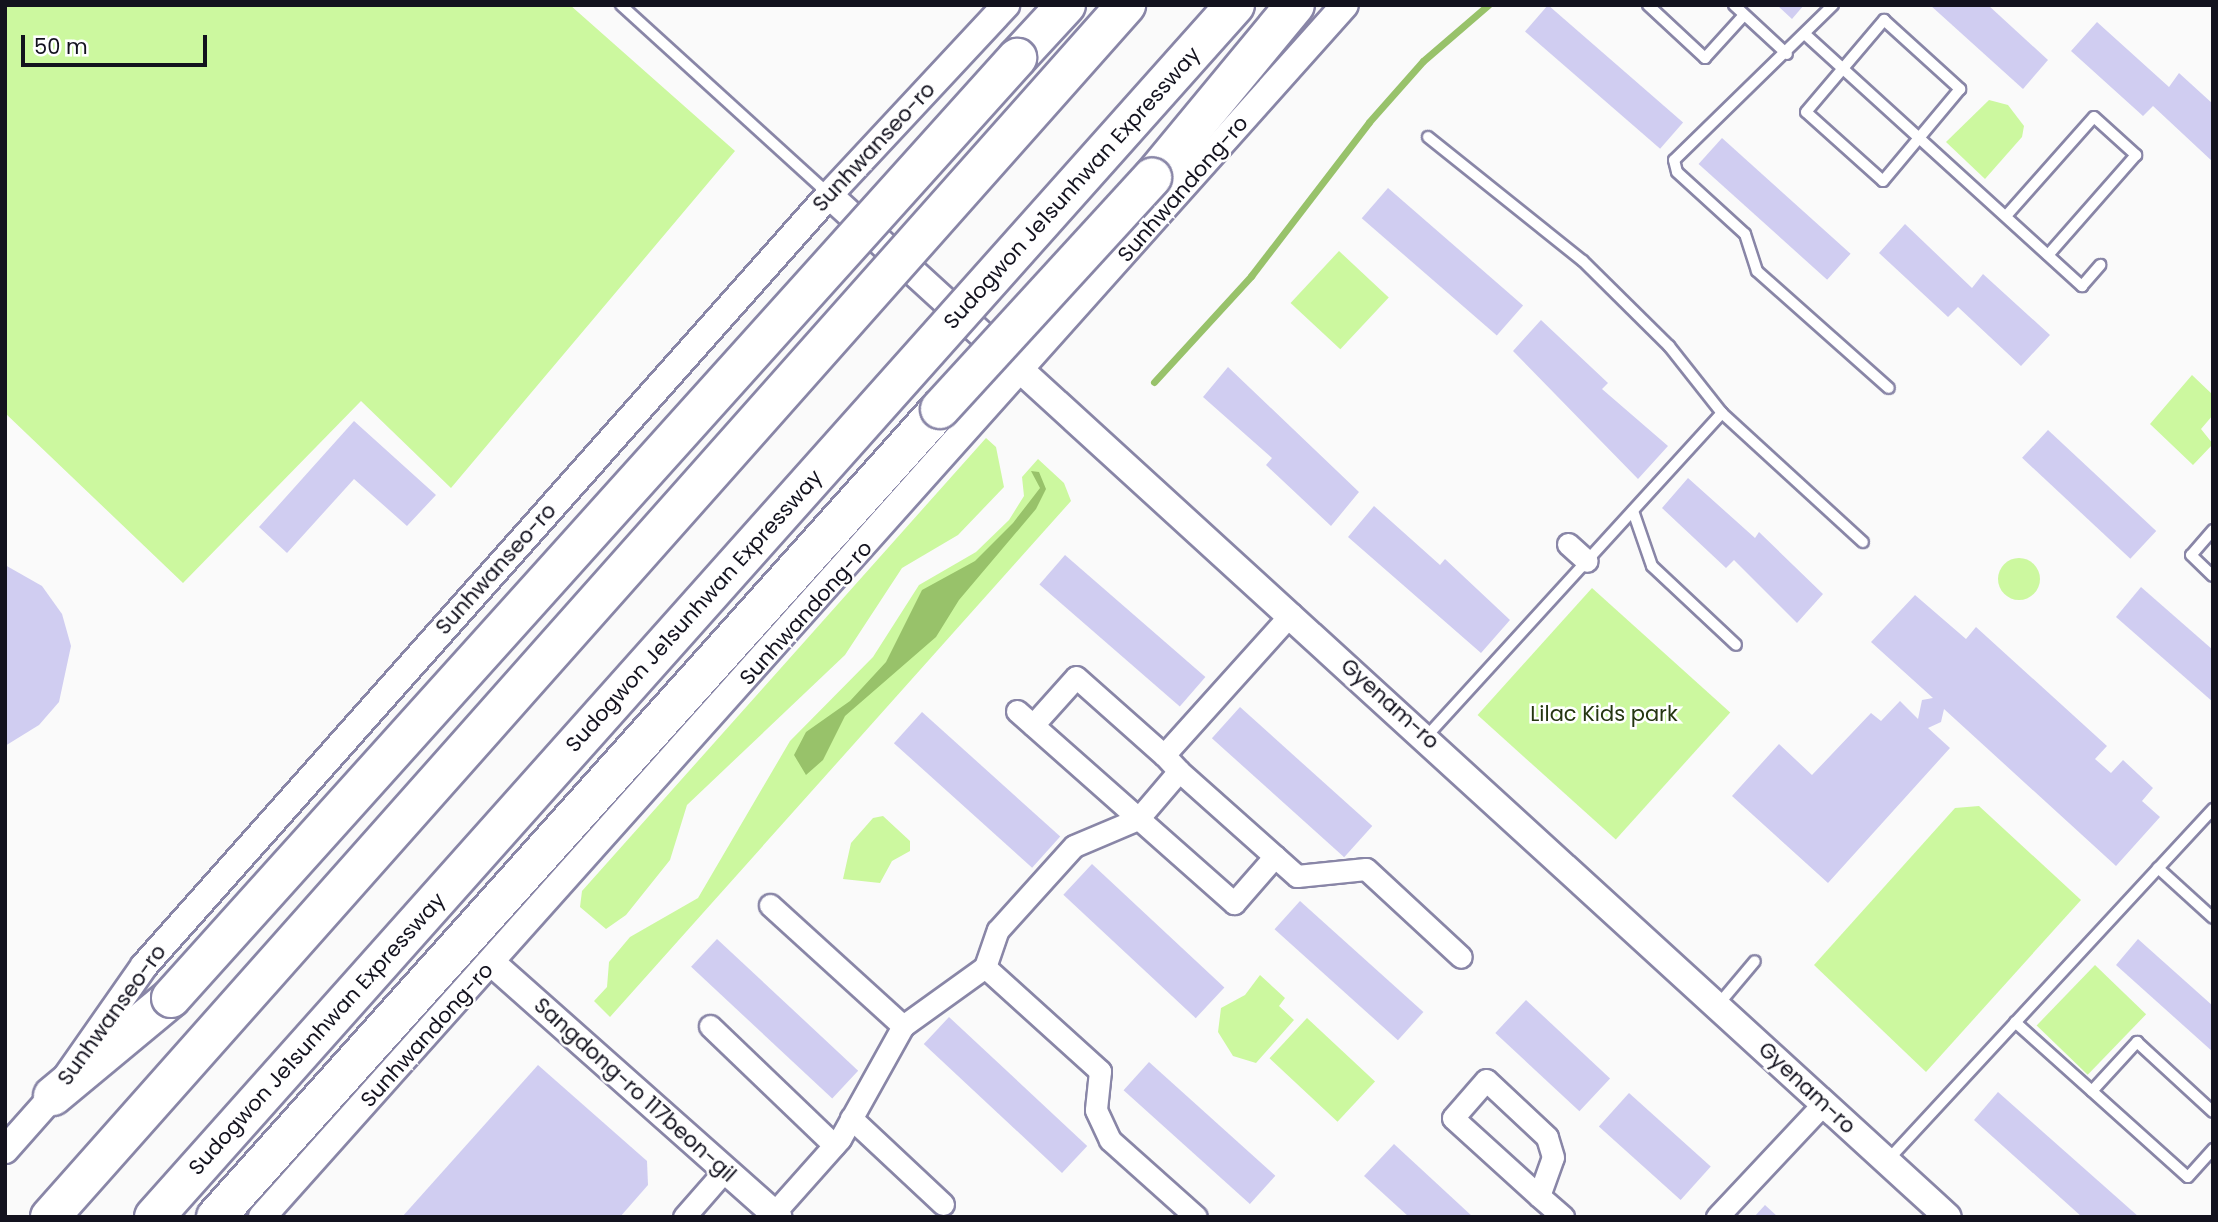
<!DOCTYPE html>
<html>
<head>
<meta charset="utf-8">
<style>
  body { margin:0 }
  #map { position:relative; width:2218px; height:1222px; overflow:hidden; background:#fafafa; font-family:Poppins,sans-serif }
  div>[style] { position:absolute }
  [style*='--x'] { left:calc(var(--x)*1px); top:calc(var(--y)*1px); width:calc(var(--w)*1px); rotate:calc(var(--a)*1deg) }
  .green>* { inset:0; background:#ccf89f; transform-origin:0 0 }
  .round { border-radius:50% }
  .water>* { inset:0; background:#98c26a }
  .stream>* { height:7px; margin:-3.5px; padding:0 3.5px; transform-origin:3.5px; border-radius:3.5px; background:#98c26a }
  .building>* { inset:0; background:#d0cdf1; transform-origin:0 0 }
  .roads { filter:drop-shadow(2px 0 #8986a7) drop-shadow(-2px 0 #8986a7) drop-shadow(0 2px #8986a7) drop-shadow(0 -2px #8986a7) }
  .service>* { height:10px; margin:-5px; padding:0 5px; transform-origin:5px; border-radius:5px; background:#fff }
  .minor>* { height:21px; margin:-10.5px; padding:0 10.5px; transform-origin:10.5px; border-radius:10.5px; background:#fff }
  .tertiary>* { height:26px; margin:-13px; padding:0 13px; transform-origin:13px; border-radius:13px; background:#fff }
  .motorway>* { height:38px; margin:-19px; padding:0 19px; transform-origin:19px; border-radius:19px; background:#fff }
  .bridges { filter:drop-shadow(2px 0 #8986a7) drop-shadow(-2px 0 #8986a7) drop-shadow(0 2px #8986a7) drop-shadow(0 -2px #8986a7) }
  .motorway-bridge>* { height:38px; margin:-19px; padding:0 19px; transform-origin:19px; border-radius:19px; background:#fff }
  span { translate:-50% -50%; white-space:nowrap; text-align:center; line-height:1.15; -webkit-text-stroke:5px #fff; paint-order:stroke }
  .street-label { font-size:21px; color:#13121e }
  .park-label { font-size:21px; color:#253611 }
  .frame { position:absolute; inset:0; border:7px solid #13121e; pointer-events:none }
  .scale { position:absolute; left:21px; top:35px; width:186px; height:32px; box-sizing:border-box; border:4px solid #13121e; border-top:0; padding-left:9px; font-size:21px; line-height:24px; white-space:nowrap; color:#13121e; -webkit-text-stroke:5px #fff; paint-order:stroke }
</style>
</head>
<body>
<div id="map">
  <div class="green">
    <div style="clip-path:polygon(5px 5px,570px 5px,735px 151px,451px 488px,361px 401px,183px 583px,5px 413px)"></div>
    <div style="clip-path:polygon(1989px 100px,2008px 105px,2024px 126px,2022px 137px,1985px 179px,1946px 142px)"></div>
    <div style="left:1339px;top:251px;width:68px;height:71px;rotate:43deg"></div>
    <div style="clip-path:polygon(2192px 375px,2213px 395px,2213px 415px,2201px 429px,2213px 444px,2193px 465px,2150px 424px)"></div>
    <div style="clip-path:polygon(986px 438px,996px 447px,1004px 487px,958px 535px,902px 568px,845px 655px,687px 805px,670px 860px,626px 915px,606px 929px,580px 907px,582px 891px)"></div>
    <div style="clip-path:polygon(1038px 459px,1064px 483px,1071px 501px,610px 1017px,594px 1001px,607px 987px,609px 962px,630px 937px,698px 898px,790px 741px,873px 657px,919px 585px,976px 552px,1009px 520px,1024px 496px,1022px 477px)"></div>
    <div class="round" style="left:1998px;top:558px;width:42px;height:42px"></div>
    <div style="left:1592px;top:588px;width:186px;height:171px;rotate:42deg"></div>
    <div style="clip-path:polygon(1979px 806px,2081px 900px,1926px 1072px,1814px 965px,1955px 808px)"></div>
    <div style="clip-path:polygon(883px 816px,910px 841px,910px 851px,892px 861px,880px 883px,843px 879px,851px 843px,873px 818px)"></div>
    <div style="left:2095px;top:965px;width:71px;height:84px;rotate:44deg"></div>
    <div style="clip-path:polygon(1260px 975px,1285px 998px,1279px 1006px,1294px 1020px,1256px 1063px,1233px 1056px,1218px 1032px,1221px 1008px,1245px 995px)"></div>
    <div style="left:1307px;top:1018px;width:93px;height:55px;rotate:43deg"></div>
  </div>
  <div class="water">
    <div style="clip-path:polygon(1031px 471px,1039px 472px,1046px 489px,1036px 509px,959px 600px,936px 637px,845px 716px,823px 760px,806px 775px,794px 755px,806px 732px,850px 701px,886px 662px,922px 590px,975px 561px,1013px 523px,1040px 488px)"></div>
  </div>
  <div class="stream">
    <div style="--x:1154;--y:382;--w:144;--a:-47.5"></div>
    <div style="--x:1251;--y:276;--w:194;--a:-52.5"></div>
    <div style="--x:1369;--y:122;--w:81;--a:-48.5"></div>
    <div style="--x:1423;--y:61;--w:86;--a:-40.7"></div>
  </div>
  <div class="building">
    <div style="left:1548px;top:5px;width:179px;height:35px;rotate:41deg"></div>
    <div style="clip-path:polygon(1777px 5px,1804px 5px,1792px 19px)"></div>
    <div style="clip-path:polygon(1930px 5px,1988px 5px,2048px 60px,2023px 89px)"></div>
    <div style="clip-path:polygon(2097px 22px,2169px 87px,2179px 73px,2213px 104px,2213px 162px,2153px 106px,2143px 116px,2071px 51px)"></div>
    <div style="left:1722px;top:138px;width:173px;height:35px;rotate:42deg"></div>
    <div style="left:1388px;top:188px;width:179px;height:40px;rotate:41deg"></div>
    <div style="clip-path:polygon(1905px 224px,1972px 288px,1983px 274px,2050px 335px,2021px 366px,1958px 307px,1948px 317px,1879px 253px)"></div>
    <div style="clip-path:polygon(1541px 320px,1608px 383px,1602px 389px,1668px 446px,1638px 479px,1513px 351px)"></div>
    <div style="clip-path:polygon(1228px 367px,1359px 492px,1331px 526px,1266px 465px,1272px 458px,1203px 397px)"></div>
    <div style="clip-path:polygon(354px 421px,436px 495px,407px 526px,354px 479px,287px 553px,259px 527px)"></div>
    <div style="left:2048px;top:430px;width:148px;height:38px;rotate:43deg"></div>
    <div style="clip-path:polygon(1688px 478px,1755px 538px,1759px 532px,1823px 594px,1797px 623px,1734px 560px,1726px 568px,1662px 508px)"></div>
    <div style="clip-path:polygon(1374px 506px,1440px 565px,1445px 559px,1510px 620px,1481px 653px,1348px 537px)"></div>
    <div style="left:1065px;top:555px;width:186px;height:39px;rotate:41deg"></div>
    <div style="clip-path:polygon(5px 565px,42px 586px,62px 614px,71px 646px,59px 702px,39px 725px,5px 746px)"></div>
    <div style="clip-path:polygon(2141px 587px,2213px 650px,2213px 702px,2116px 617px)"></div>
    <div style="clip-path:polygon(1915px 595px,1966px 639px,1976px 627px,2107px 746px,2095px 759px,2111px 773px,2123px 760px,2153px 788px,2142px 801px,2160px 817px,2116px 866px,1944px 709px,1941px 722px,1928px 728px,1950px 748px,1828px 883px,1732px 796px,1779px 744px,1812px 775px,1871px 713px,1881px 721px,1900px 701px,1918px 719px,1922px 700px,1933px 698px,1871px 642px)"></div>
    <div style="left:1240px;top:707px;width:178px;height:42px;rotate:42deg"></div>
    <div style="left:922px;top:712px;width:186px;height:42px;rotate:42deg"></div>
    <div style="left:1092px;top:864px;width:181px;height:42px;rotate:43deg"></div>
    <div style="left:1300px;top:901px;width:166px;height:38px;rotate:42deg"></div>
    <div style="left:717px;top:939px;width:193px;height:38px;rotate:43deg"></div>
    <div style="clip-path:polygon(2138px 939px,2213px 1006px,2213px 1052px,2116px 965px)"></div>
    <div style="left:1526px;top:1000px;width:115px;height:45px;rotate:43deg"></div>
    <div style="left:949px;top:1017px;width:189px;height:37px;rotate:43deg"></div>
    <div style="left:1149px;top:1062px;width:170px;height:38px;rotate:42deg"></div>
    <div style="clip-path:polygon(538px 1065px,647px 1161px,648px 1185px,620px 1217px,402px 1217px)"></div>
    <div style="clip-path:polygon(1998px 1092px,2139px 1217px,2082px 1217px,1974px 1120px)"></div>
    <div style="left:1629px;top:1093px;width:110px;height:45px;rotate:42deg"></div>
    <div style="clip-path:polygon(1394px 1144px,1473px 1217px,1409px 1217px,1364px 1176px)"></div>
    <div style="clip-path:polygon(1765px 1205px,1778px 1217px,1754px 1217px)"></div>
  </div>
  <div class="roads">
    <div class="service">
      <div style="--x:621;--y:5;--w:281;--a:42.3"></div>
      <div style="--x:1648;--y:5;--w:78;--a:42.9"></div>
      <div style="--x:1705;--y:58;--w:58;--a:-47.8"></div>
      <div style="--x:1734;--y:5;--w:72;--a:42.8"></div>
      <div style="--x:1833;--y:5;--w:222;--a:135.7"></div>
      <div style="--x:1674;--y:160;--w:12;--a:76"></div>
      <div style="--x:1677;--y:172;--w:92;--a:42.4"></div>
      <div style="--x:1745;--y:234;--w:39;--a:72"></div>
      <div style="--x:1757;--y:271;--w:176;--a:41.6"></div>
      <div style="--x:1884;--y:20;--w:103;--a:42.2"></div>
      <div style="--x:1960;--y:89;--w:120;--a:129.9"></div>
      <div style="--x:1883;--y:181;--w:103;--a:-138.1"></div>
      <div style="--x:1806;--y:112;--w:121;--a:-49.7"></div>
      <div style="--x:1807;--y:36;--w:372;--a:42.3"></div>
      <div style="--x:2082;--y:286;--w:28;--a:-49"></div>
      <div style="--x:1428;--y:137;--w:198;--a:38.7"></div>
      <div style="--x:1583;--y:261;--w:121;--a:44.7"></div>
      <div style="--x:1669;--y:346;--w:85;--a:51.7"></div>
      <div style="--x:1722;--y:413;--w:191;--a:42.5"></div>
      <div style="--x:2006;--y:216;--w:132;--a:-48.4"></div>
      <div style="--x:2094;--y:117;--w:57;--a:42.1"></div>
      <div style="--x:2136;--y:155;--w:133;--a:131.3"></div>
      <div style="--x:1633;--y:511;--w:58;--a:70.9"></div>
      <div style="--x:1652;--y:566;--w:115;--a:43.2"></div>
      <div style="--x:2213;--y:530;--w:33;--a:131"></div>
      <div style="--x:2191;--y:555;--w:30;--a:44"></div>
      <div style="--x:1426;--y:737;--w:439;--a:-47.6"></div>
      <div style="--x:2158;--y:868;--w:74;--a:42.3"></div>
      <div style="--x:1718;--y:1005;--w:57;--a:-49.9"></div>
      <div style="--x:2015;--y:1022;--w:232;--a:41.9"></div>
      <div style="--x:2188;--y:1177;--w:38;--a:-48"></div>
      <div style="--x:2092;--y:1091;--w:67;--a:-47.4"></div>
      <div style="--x:2137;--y:1042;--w:103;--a:42.6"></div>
      <div style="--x:1887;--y:1161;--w:480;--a:-47.2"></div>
    </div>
    <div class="minor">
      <div style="--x:1568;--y:544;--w:25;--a:42"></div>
      <div style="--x:1017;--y:711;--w:290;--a:41.5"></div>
      <div style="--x:1234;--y:903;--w:62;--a:-48.9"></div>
      <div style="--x:1033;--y:725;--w:64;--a:-48.1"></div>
      <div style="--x:1076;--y:677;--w:118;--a:41.6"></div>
      <div style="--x:1179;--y:771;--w:158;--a:41.7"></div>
      <div style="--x:1297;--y:876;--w:69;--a:-5.8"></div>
      <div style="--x:1366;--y:869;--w:129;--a:42.8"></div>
      <div style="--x:770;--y:905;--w:180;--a:42.3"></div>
      <div style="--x:985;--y:967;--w:155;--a:42.1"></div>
      <div style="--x:1100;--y:1071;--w:39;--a:96"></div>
      <div style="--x:1096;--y:1110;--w:33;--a:65"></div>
      <div style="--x:1110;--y:1140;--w:115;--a:41.8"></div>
      <div style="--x:710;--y:1026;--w:172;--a:43.8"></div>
      <div style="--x:851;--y:1118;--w:126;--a:43.1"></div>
      <div style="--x:1539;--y:1196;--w:41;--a:-70.3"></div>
      <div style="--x:1553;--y:1157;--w:21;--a:-107"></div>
      <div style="--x:1547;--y:1137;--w:83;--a:-136.9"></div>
      <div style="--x:1486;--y:1080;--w:50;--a:131"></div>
      <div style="--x:1453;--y:1118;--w:116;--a:42.2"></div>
      <div style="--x:1539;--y:1196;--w:32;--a:41"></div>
      <div style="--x:774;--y:1213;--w:99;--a:-48.3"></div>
      <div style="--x:840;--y:1139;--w:129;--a:-60.9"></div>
      <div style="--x:903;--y:1026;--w:101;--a:-35.7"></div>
      <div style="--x:985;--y:967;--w:39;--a:-71"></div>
      <div style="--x:998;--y:930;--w:113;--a:-47.9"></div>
      <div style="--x:1074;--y:846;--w:69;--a:-22.9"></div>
      <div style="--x:1138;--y:819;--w:63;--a:-49.5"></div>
      <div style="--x:1179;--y:771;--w:22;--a:-133"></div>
      <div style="--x:1164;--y:755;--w:190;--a:-48"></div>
      <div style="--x:684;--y:1217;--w:62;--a:-48.9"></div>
      <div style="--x:1717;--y:1217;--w:156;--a:-46.8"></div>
    </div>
    <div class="tertiary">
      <div style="--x:829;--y:195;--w:1515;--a:42.41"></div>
      <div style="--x:492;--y:963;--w:383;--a:41.6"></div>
      <div style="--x:5;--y:1150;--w:72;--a:-48.4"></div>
      <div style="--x:53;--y:1096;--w:159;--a:-55"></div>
      <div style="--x:144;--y:966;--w:1031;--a:-48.38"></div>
      <div style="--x:829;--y:195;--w:260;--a:-47"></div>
      <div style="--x:262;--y:1217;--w:1625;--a:-48.22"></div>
    </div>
    <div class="motorway">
      <div style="--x:1017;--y:58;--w:72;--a:-47.2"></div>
      <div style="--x:1152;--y:178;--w:224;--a:-50.4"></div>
      <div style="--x:53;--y:1096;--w:153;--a:-39.7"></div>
      <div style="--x:216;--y:1217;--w:1085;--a:-48.14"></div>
    </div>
  </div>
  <div class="bridges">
    <div class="motorway-bridge">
      <div style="--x:940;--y:409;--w:314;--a:-47.5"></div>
      <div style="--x:171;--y:998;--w:1265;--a:-48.01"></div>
      <div style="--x:50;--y:1217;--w:1621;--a:-48.4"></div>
      <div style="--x:154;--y:1217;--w:1624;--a:-48.27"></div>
    </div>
  </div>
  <div class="street-label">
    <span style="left:874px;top:147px;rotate:-47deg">Sunhwanseo-ro</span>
    <span style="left:1072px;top:188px;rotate:-48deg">Sudogwon Je1sunhwan Expressway</span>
    <span style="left:1183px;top:189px;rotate:-49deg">Sunhwandong-ro</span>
    <span style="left:496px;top:569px;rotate:-48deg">Sunhwanseo-ro</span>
    <span style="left:694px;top:611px;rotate:-48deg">Sudogwon Je1sunhwan Expressway</span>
    <span style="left:806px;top:613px;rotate:-48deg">Sunhwandong-ro</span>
    <span style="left:1390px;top:704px;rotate:42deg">Gyenam-ro</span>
    <span style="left:112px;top:1015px;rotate:-54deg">Sunhwanseo-ro</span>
    <span style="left:317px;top:1034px;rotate:-48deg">Sudogwon Je1sunhwan Expressway</span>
    <span style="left:427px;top:1035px;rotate:-48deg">Sunhwandong-ro</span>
    <span style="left:1807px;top:1088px;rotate:43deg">Gyenam-ro</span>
    <span style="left:635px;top:1090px;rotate:42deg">Sangdong-ro 117beon-gil</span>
  </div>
  <div class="park-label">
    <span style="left:1604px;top:714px">Lilac Kids park</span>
  </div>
  <div class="frame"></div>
  <div class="scale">50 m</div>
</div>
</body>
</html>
